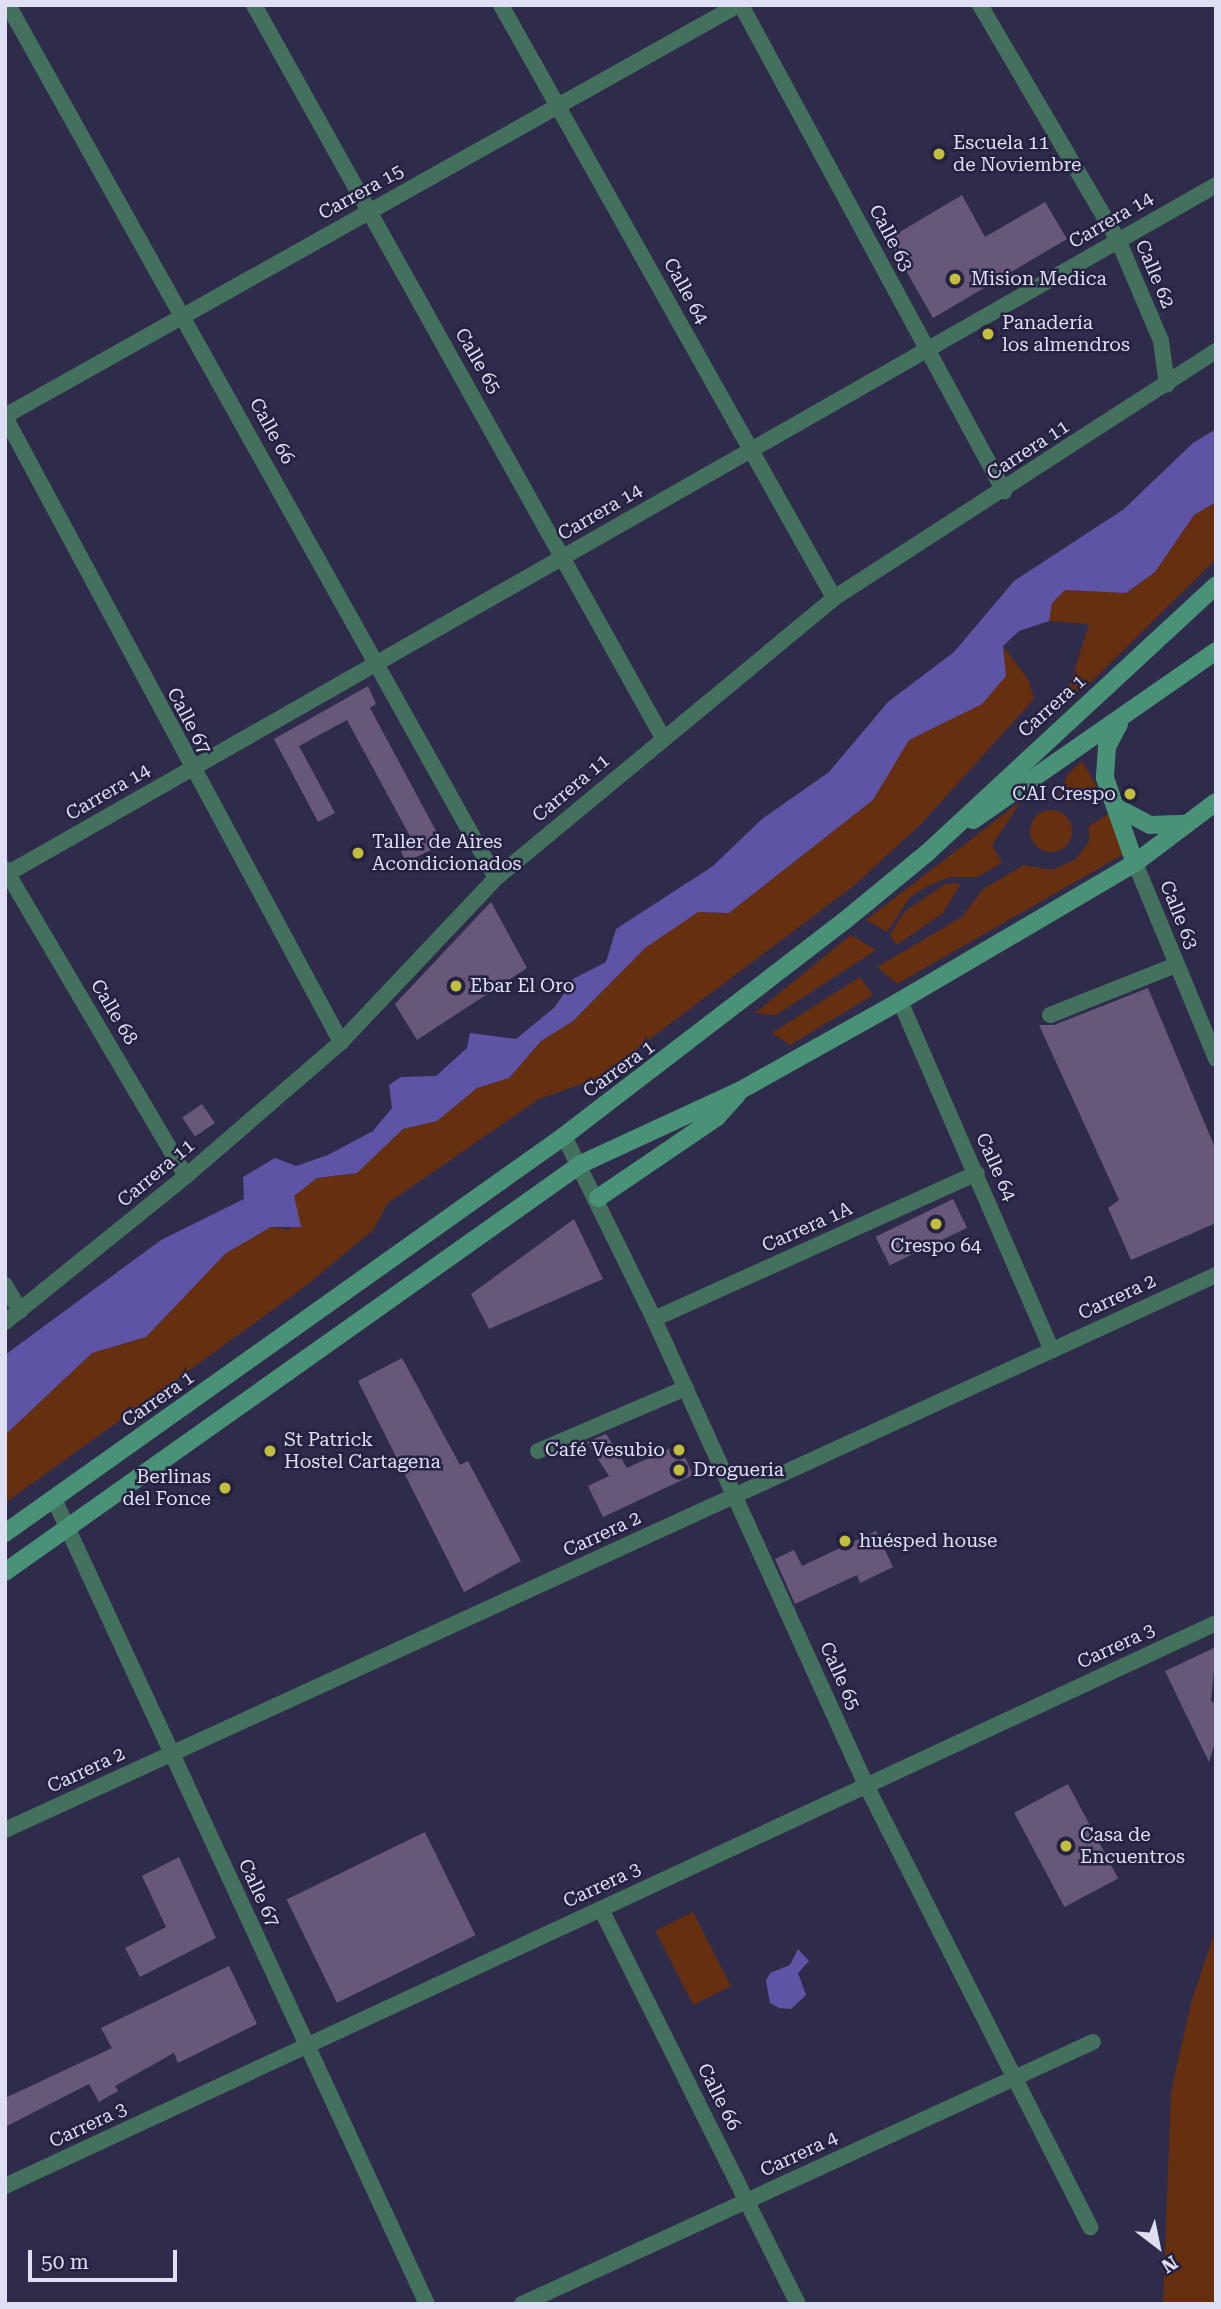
<!DOCTYPE html>
<html>
<head>
<meta charset="utf-8">
<style>
  body { margin:0 }
  #map { position:relative; width:1221px; height:2309px; overflow:hidden; background:#2f2c4b; font-family:"Roboto Serif",serif }
  div>[style] { position:absolute }
  [style*='--x'] { left:calc(var(--x)*1px); top:calc(var(--y)*1px); width:calc(var(--w)*1px); rotate:calc(var(--a)*1deg) }
  .green>* { inset:0; background:#662f10; transform-origin:0 0 }
  .round { border-radius:50% }
  .water>* { inset:0; background:#5e54a5 }
  .building>* { inset:0; background:#675778; transform-origin:0 0 }
  .minor>* { height:16px; margin:-8px; padding:0 8px; transform-origin:8px; border-radius:8px; background:#44705e }
  .secondary>* { height:18px; margin:-9px; padding:0 9px; transform-origin:9px; border-radius:9px; background:#499277 }
  .dots>* { width:19px; height:19px; translate:-50% -50%; box-sizing:border-box; border:4px solid #252241; border-radius:50% }
  span { translate:-50% -50%; white-space:nowrap; text-align:center; line-height:1.15; -webkit-text-stroke:5px #252241; paint-order:stroke }
  .poi-label { font-size:19px; color:#dfdff3 }
  .left { translate:0 -50%; text-align:left }
  .right { translate:-100% -50%; text-align:right }
  .street-label { font-size:19px; color:#dfdff3 }
  .frame { position:absolute; inset:0; border:7px solid #dfdff3; pointer-events:none }
  .north { position:absolute; left:1123px; top:2211px; width:70px; height:70px; -webkit-text-stroke:5px #252241; paint-order:stroke; rotate:148deg; font-size:19px; font-weight:700; line-height:28px; text-align:center; color:#dfdff3 }
  .north::after { content:''; display:block; margin:auto; width:24px; height:32px; background:#dfdff3; clip-path:polygon(50% 0,100% 100%,50% 72%,0 100%) }
  .scale { position:absolute; left:28px; top:2250px; width:149px; height:32px; box-sizing:border-box; border:4px solid #dfdff3; border-top:0; padding-left:9px; font-size:21px; line-height:24px; white-space:nowrap; color:#dfdff3; -webkit-text-stroke:5px #252241; paint-order:stroke }
</style>
</head>
<body>
<div id="map">
  <div class="green">
    <div style="clip-path:polygon(1216px 502px,1216px 559px,1084px 689px,1066px 697px,1089px 624px,1049px 621px,1052px 603px,1065px 589px,1126px 593px,1155px 572px,1194px 515px)"></div>
    <div style="clip-path:polygon(1003px 646px,1028px 679px,1034px 699px,921px 824px,856px 884px,598px 1078px,539px 1099px,388px 1203px,373px 1230px,303px 1288px,5px 1503px,5px 1435px,92px 1353px,146px 1337px,226px 1253px,271px 1227px,290px 1230px,293px 1196px,317px 1178px,357px 1173px,403px 1129px,437px 1121px,477px 1088px,509px 1078px,541px 1041px,573px 1021px,645px 948px,672px 928px,698px 912px,729px 913px,873px 800px,908px 740px,982px 703px,1006px 676px)"></div>
    <div style="clip-path:polygon(1082px 761px,1097px 787px,1070px 804px,1057px 799px,1068px 774px)"></div>
    <div style="clip-path:polygon(1021px 801px,992px 845px,1002px 863px,977px 877px,950px 877px,930px 885px,910px 897px,887px 932px,866px 920px)"></div>
    <div class="round" style="left:1030px;top:810px;width:42px;height:42px"></div>
    <div style="clip-path:polygon(1108px 814px,1127px 852px,897px 984px,877px 967px,962px 917px,983px 889px,1024px 865px,1052px 870px,1075px 860px,1089px 842px,1089px 826px)"></div>
    <div style="clip-path:polygon(961px 883px,943px 913px,897px 945px,890px 935px,904px 912px,945px 884px)"></div>
    <div style="clip-path:polygon(851px 935px,876px 950px,776px 1015px,755px 1013px)"></div>
    <div style="clip-path:polygon(860px 977px,873px 995px,790px 1045px,772px 1033px)"></div>
    <div style="left:693px;top:1912px;width:83px;height:42px;rotate:63deg"></div>
    <div style="clip-path:polygon(1216px 1929px,1216px 2304px,1163px 2304px,1171px 2092px,1191px 2003px)"></div>
  </div>
  <div class="water">
    <div style="clip-path:polygon(1216px 429px,1216px 502px,1194px 515px,1155px 572px,1126px 593px,1065px 590px,1052px 603px,1049px 621px,1019px 631px,1003px 646px,1006px 676px,982px 704px,909px 740px,873px 800px,729px 913px,698px 912px,645px 948px,573px 1021px,541px 1041px,509px 1078px,477px 1088px,437px 1121px,403px 1129px,357px 1173px,317px 1178px,294px 1196px,301px 1227px,271px 1227px,226px 1253px,146px 1337px,92px 1353px,5px 1435px,5px 1355px,161px 1240px,244px 1199px,243px 1177px,275px 1158px,296px 1166px,328px 1155px,373px 1131px,392px 1108px,389px 1085px,401px 1077px,436px 1076px,467px 1048px,470px 1033px,516px 1039px,555px 1007px,573px 979px,606px 962px,616px 929px,713px 866px,762px 819px,829px 772px,888px 702px,954px 652px,1014px 581px,1124px 509px,1193px 443px)"></div>
    <div style="clip-path:polygon(798px 1949px,809px 1961px,798px 1973px,806px 1995px,791px 2009px,779px 2008px,770px 2003px,766px 1981px,770px 1973px,790px 1965px)"></div>
  </div>
  <div class="building">
    <div style="clip-path:polygon(962px 195px,985px 237px,1045px 202px,1067px 239px,933px 318px,888px 239px)"></div>
    <div style="clip-path:polygon(368px 686px,376px 704px,370px 708px,443px 844px,406px 862px,398px 845px,411px 838px,347px 720px,299px 746px,335px 813px,318px 822px,274px 739px)"></div>
    <div style="clip-path:polygon(1132px 784px,1140px 797px,1131px 802px,1121px 790px)"></div>
    <div style="clip-path:polygon(491px 902px,527px 968px,417px 1040px,395px 1004px)"></div>
    <div style="clip-path:polygon(1148px 988px,1216px 1150px,1216px 1223px,1131px 1260px,1108px 1208px,1119px 1200px,1039px 1025px,1054px 1025px)"></div>
    <div style="left:202px;top:1104px;width:23px;height:24px;rotate:56deg"></div>
    <div style="left:953px;top:1199px;width:32px;height:86px;rotate:64deg"></div>
    <div style="clip-path:polygon(574px 1219px,603px 1279px,489px 1329px,471px 1294px)"></div>
    <div style="clip-path:polygon(402px 1358px,460px 1465px,468px 1461px,521px 1561px,464px 1592px,358px 1381px)"></div>
    <div style="clip-path:polygon(606px 1434px,627px 1468px,679px 1444px,693px 1475px,603px 1517px,588px 1486px,609px 1476px,587px 1442px)"></div>
    <div style="clip-path:polygon(876px 1531px,893px 1567px,860px 1583px,857px 1575px,795px 1604px,775px 1559px,794px 1550px,802px 1566px)"></div>
    <div style="clip-path:polygon(1216px 1647px,1211px 1701px,1216px 1704px,1216px 1739px,1209px 1762px,1165px 1671px)"></div>
    <div style="left:1068px;top:1784px;width:107px;height:61px;rotate:62deg"></div>
    <div style="left:425px;top:1832px;width:115px;height:154px;rotate:64deg"></div>
    <div style="clip-path:polygon(179px 1857px,216px 1938px,140px 1977px,125px 1948px,166px 1927px,142px 1876px)"></div>
    <div style="clip-path:polygon(229px 1966px,257px 2024px,178px 2063px,174px 2053px,115px 2086px,118px 2091px,99px 2102px,89px 2084px,5px 2127px,5px 2098px,112px 2048px,101px 2028px)"></div>
  </div>
  <div class="minor">
    <div style="--x:8;--y:5;--w:1000;--a:60.8"></div>
    <div style="--x:254;--y:5;--w:839;--a:60.84"></div>
    <div style="--x:501;--y:5;--w:680;--a:60.68"></div>
    <div style="--x:741;--y:5;--w:553;--a:61.58"></div>
    <div style="--x:980;--y:5;--w:273;--a:59.6"></div>
    <div style="--x:1118;--y:240;--w:110;--a:66.9"></div>
    <div style="--x:1161;--y:341;--w:44;--a:82.2"></div>
    <div style="--x:5;--y:416;--w:840;--a:-29.28"></div>
    <div style="--x:5;--y:417;--w:710;--a:61.74"></div>
    <div style="--x:1135;--y:863;--w:212;--a:67.5"></div>
    <div style="--x:5;--y:869;--w:356;--a:59.5"></div>
    <div style="--x:5;--y:875;--w:1394;--a:-29.67"></div>
    <div style="--x:900;--y:1001;--w:381;--a:66.5"></div>
    <div style="--x:1050;--y:1015;--w:136;--a:-21.6"></div>
    <div style="--x:564;--y:1136;--w:204;--a:63.8"></div>
    <div style="--x:654;--y:1319;--w:512;--a:65.54"></div>
    <div style="--x:866;--y:1785;--w:496;--a:63.1"></div>
    <div style="--x:5;--y:1285;--w:30;--a:60"></div>
    <div style="--x:654;--y:1319;--w:354;--a:-24.3"></div>
    <div style="--x:5;--y:1322;--w:233;--a:-38.9"></div>
    <div style="--x:186;--y:1176;--w:205;--a:-40.8"></div>
    <div style="--x:341;--y:1042;--w:226;--a:-46.6"></div>
    <div style="--x:496;--y:878;--w:439;--a:-39.6"></div>
    <div style="--x:834;--y:598;--w:455;--a:-32.9"></div>
    <div style="--x:538;--y:1451;--w:161;--a:-23.1"></div>
    <div style="--x:54;--y:1499;--w:887;--a:65.14"></div>
    <div style="--x:5;--y:1830;--w:1332;--a:-24.62"></div>
    <div style="--x:601;--y:1909;--w:441;--a:63.5"></div>
    <div style="--x:5;--y:2186;--w:1335;--a:-24.93"></div>
    <div style="--x:522;--y:2304;--w:628;--a:-24.65"></div>
  </div>
  <div class="secondary">
    <div style="--x:1119;--y:724;--w:26;--a:118"></div>
    <div style="--x:1107;--y:747;--w:31;--a:94"></div>
    <div style="--x:1105;--y:778;--w:90;--a:70.6"></div>
    <div style="--x:1118;--y:808;--w:36;--a:28"></div>
    <div style="--x:1150;--y:825;--w:37;--a:-2"></div>
    <div style="--x:973;--y:820;--w:296;--a:-34.8"></div>
    <div style="--x:598;--y:1198;--w:144;--a:-34.2"></div>
    <div style="--x:717;--y:1117;--w:30;--a:-48"></div>
    <div style="--x:5;--y:1533;--w:686;--a:-35.38"></div>
    <div style="--x:564;--y:1136;--w:352;--a:-37.5"></div>
    <div style="--x:843;--y:922;--w:109;--a:-39.4"></div>
    <div style="--x:927;--y:853;--w:394;--a:-42.8"></div>
    <div style="--x:5;--y:1572;--w:706;--a:-35.31"></div>
    <div style="--x:581;--y:1164;--w:176;--a:-24.8"></div>
    <div style="--x:741;--y:1090;--w:182;--a:-29.2"></div>
    <div style="--x:900;--y:1001;--w:273;--a:-30.4"></div>
    <div style="--x:1135;--y:863;--w:101;--a:-37"></div>
  </div>
  <div class="dots">
    <div style="left:939px;top:154px;background:#c3bd3e"></div>
    <div style="left:955px;top:279px;background:#c3bd3e"></div>
    <div style="left:988px;top:334px;background:#c3bd3e"></div>
    <div style="left:1130px;top:794px;background:#c3bd3e"></div>
    <div style="left:358px;top:853px;background:#c3bd3e"></div>
    <div style="left:456px;top:986px;background:#c3bd3e"></div>
    <div style="left:936px;top:1224px;background:#c3bd3e"></div>
    <div style="left:679px;top:1450px;background:#c3bd3e"></div>
    <div style="left:270px;top:1451px;background:#c3bd3e"></div>
    <div style="left:679px;top:1470px;background:#c3bd3e"></div>
    <div style="left:225px;top:1488px;background:#c3bd3e"></div>
    <div style="left:845px;top:1541px;background:#c3bd3e"></div>
    <div style="left:1066px;top:1846px;background:#c3bd3e"></div>
  </div>
  <div class="poi-label">
    <span class="left" style="left:953px;top:154px">Escuela 11<br>de Noviembre</span>
    <span class="left" style="left:971px;top:279px">Mision Medica</span>
    <span class="left" style="left:1002px;top:334px">Panadería<br>los almendros</span>
    <span class="right" style="left:1116px;top:794px">CAI Crespo</span>
    <span class="left" style="left:372px;top:853px">Taller de Aires<br>Acondicionados</span>
    <span class="left" style="left:470px;top:986px">Ebar El Oro</span>
    <span style="left:936px;top:1246px">Crespo 64</span>
    <span class="left" style="left:284px;top:1451px">St Patrick<br>Hostel Cartagena</span>
    <span class="right" style="left:665px;top:1450px">Café Vesubio</span>
    <span class="left" style="left:693px;top:1470px">Drogueria</span>
    <span class="right" style="left:211px;top:1488px">Berlinas<br>del Fonce</span>
    <span class="left" style="left:859px;top:1541px">huésped house</span>
    <span class="left" style="left:1080px;top:1846px">Casa de<br>Encuentros</span>
  </div>
  <div class="street-label">
    <span style="left:361px;top:192px;rotate:-29deg">Carrera 15</span>
    <span style="left:1111px;top:220px;rotate:-30deg">Carrera 14</span>
    <span style="left:891px;top:238px;rotate:62deg">Calle 63</span>
    <span style="left:1155px;top:274px;rotate:67deg">Calle 62</span>
    <span style="left:686px;top:291px;rotate:61deg">Calle 64</span>
    <span style="left:478px;top:361px;rotate:60deg">Calle 65</span>
    <span style="left:272px;top:431px;rotate:61deg">Calle 66</span>
    <span style="left:1028px;top:450px;rotate:-33deg">Carrera 11</span>
    <span style="left:600px;top:512px;rotate:-30deg">Carrera 14</span>
    <span style="left:1052px;top:706px;rotate:-42deg">Carrera 1</span>
    <span style="left:189px;top:721px;rotate:62deg">Calle 67</span>
    <span style="left:571px;top:788px;rotate:-40deg">Carrera 11</span>
    <span style="left:108px;top:792px;rotate:-30deg">Carrera 14</span>
    <span style="left:1179px;top:915px;rotate:68deg">Calle 63</span>
    <span style="left:114px;top:1012px;rotate:59deg">Calle 68</span>
    <span style="left:619px;top:1069px;rotate:-36deg">Carrera 1</span>
    <span style="left:996px;top:1167px;rotate:66deg">Calle 64</span>
    <span style="left:156px;top:1173px;rotate:-40deg">Carrera 11</span>
    <span style="left:807px;top:1227px;rotate:-24deg">Carrera 1A</span>
    <span style="left:1117px;top:1297px;rotate:-25deg">Carrera 2</span>
    <span style="left:158px;top:1399px;rotate:-35deg">Carrera 1</span>
    <span style="left:602px;top:1534px;rotate:-25deg">Carrera 2</span>
    <span style="left:1116px;top:1646px;rotate:-25deg">Carrera 3</span>
    <span style="left:840px;top:1676px;rotate:66deg">Calle 65</span>
    <span style="left:86px;top:1770px;rotate:-25deg">Carrera 2</span>
    <span style="left:602px;top:1885px;rotate:-25deg">Carrera 3</span>
    <span style="left:259px;top:1893px;rotate:65deg">Calle 67</span>
    <span style="left:719px;top:2097px;rotate:63deg">Calle 66</span>
    <span style="left:88px;top:2125px;rotate:-25deg">Carrera 3</span>
    <span style="left:799px;top:2154px;rotate:-25deg">Carrera 4</span>
  </div>
  <div class="frame"></div>
  <div class="north">N</div>
  <div class="scale">50 m</div>
</div>
</body>
</html>
